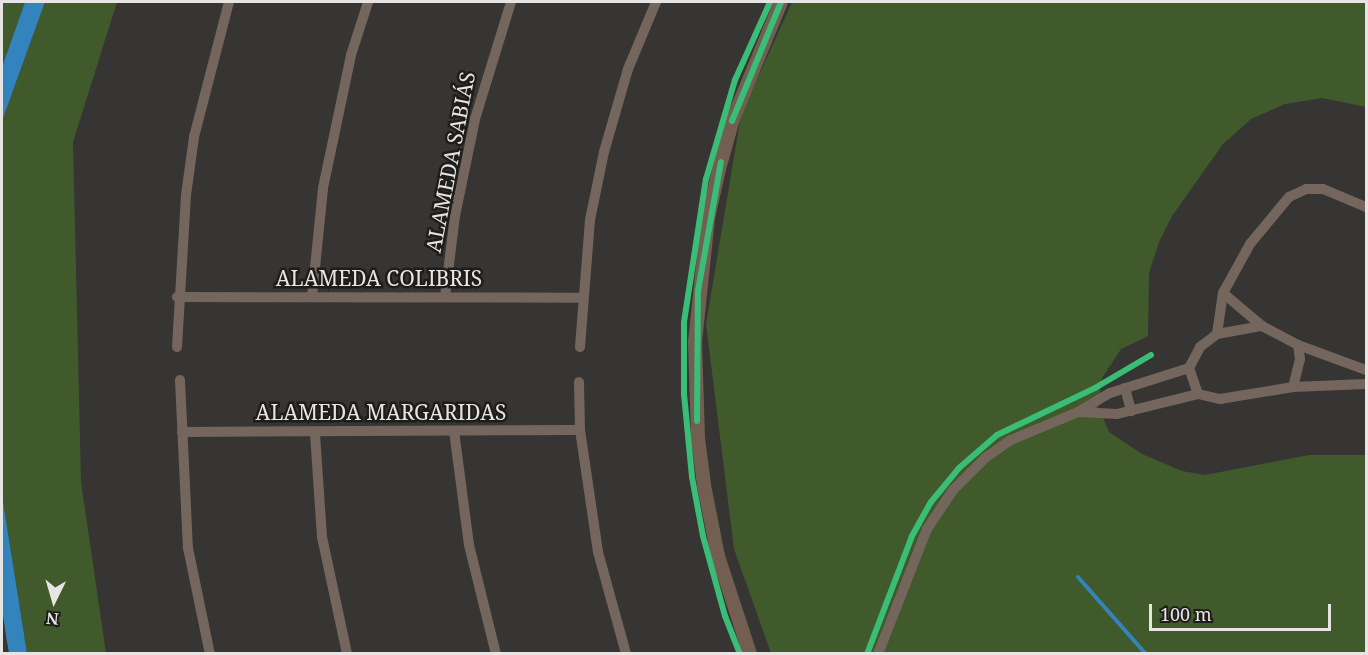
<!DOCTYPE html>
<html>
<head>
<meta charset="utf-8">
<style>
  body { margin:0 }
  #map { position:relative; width:1368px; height:655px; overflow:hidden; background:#363533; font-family:"Noto Serif",serif }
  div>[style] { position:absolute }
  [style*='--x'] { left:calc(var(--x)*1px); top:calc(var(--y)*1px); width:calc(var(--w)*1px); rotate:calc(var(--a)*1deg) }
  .green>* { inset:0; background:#405a2b }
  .water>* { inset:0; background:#3383bc }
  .stream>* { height:4px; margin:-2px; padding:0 2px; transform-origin:2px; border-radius:2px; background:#3383bc }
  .street>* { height:10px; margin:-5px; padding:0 5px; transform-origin:5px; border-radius:5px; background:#74665c }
  .secondary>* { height:14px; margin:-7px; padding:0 7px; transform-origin:7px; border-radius:7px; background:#725f51 }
  .cycleway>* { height:6px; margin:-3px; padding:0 3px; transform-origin:3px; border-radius:3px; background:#3abd76 }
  span { translate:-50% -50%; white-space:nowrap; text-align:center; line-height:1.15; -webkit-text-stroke:5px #1e1d1c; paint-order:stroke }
  .street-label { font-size:21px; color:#e6e5e3 }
  .frame { position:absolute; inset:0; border:3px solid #e6e5e3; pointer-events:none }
  .north { position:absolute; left:24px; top:571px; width:60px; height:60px; -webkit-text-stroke:4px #1e1d1c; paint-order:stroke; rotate:185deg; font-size:16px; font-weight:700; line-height:24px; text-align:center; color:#e6e5e3 }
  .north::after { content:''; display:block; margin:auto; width:21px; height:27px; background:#e6e5e3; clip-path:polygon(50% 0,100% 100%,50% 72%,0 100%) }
  .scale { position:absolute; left:1149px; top:604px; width:182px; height:27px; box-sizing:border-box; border:3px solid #e6e5e3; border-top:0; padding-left:8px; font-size:18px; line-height:21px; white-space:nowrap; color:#e6e5e3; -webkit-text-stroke:4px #1e1d1c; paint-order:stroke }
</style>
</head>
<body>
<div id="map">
  <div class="green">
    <div style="clip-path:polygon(2px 2px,25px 2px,2px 67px)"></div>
    <div style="clip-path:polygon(45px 2px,117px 2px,73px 142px,81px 482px,106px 653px,27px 653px,2px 495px,2px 121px)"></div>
    <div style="clip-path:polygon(792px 2px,1366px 2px,1366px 107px,1322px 98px,1285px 104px,1251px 119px,1223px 144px,1172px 216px,1159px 242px,1149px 273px,1148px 336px,1121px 349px,1102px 378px,1098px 406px,1109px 432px,1142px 454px,1182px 471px,1205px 475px,1309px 455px,1366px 455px,1366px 653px,771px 653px,734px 549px,706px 324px,741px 115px)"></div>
  </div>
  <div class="water">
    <div style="clip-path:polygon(25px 2px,45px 2px,2px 121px,2px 67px)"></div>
    <div style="clip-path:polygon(2px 495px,27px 653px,9px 653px,7px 642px,2px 609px)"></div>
  </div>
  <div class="stream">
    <div style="--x:1078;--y:577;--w:103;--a:48.6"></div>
  </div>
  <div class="street">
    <div style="--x:1223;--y:293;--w:56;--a:-61.1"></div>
    <div style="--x:1250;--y:244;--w:61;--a:-50.3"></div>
    <div style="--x:1289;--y:197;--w:19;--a:-25"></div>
    <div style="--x:1306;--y:189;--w:17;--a:0"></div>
    <div style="--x:1323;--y:189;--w:47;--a:22.7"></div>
    <div style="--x:177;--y:297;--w:404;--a:0.1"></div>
    <div style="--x:312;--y:297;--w:110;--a:-84.2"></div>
    <div style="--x:323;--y:188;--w:136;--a:-78.1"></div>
    <div style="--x:351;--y:55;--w:56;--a:-72.2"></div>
    <div style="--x:445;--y:297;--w:82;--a:-83"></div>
    <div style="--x:455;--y:216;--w:99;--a:-78.3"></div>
    <div style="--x:475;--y:119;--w:122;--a:-72.9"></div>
    <div style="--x:1217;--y:334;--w:41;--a:-81.7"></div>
    <div style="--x:1223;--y:293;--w:51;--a:40.2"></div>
    <div style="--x:177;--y:347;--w:152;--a:-86.6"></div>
    <div style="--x:186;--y:195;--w:59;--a:-82.1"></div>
    <div style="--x:194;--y:137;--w:139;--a:-75.5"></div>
    <div style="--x:580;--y:347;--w:127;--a:-85.5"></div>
    <div style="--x:590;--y:220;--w:69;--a:-78.4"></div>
    <div style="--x:604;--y:152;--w:86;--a:-73.9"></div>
    <div style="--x:628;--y:69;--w:73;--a:-67.3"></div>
    <div style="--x:180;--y:380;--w:168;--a:87.3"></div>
    <div style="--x:188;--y:548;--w:108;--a:78.3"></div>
    <div style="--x:579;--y:382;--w:48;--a:88.8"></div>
    <div style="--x:580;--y:430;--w:123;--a:81.6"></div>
    <div style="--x:598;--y:552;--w:106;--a:74.6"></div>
    <div style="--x:1293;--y:387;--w:73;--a:-2.4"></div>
    <div style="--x:1125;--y:388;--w:24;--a:75"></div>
    <div style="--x:1198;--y:394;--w:28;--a:-109"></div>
    <div style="--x:1189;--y:368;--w:24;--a:-62"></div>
    <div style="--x:1200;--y:347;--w:21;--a:-37"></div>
    <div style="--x:1217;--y:334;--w:46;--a:-10.1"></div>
    <div style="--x:1262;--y:326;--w:41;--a:27.8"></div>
    <div style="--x:1298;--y:345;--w:72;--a:20.2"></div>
    <div style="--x:1078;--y:412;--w:39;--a:3"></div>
    <div style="--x:1117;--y:414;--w:83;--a:-13.9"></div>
    <div style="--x:1198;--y:394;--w:23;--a:13"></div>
    <div style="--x:1220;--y:399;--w:74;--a:-9.3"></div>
    <div style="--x:1293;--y:387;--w:29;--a:-76"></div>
    <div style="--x:1300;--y:359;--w:14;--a:-98"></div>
    <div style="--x:454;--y:431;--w:115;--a:82.5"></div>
    <div style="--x:469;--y:545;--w:112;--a:76.1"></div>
    <div style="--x:182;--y:432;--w:398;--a:-0.3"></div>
    <div style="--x:315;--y:434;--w:103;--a:86.1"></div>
    <div style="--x:322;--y:537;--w:120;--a:77.9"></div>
    <div style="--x:878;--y:654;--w:134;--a:-68.6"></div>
    <div style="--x:927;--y:529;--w:47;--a:-56.3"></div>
    <div style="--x:953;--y:490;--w:45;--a:-45"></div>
    <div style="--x:985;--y:458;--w:32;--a:-35"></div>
    <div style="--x:1011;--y:440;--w:73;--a:-22.7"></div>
    <div style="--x:1078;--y:412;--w:37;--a:-31"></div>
    <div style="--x:1110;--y:393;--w:83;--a:-17.6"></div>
  </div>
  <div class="secondary">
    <div style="--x:750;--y:654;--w:103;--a:-108.1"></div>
    <div style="--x:718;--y:556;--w:72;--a:-101.2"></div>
    <div style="--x:704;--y:485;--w:47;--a:-97.3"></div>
    <div style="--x:698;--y:438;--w:96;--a:-91.8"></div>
    <div style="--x:695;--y:342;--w:125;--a:-84"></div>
    <div style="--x:708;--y:218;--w:50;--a:-77.3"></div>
    <div style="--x:719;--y:169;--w:52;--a:-74.4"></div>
    <div style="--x:733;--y:119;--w:126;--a:-67.7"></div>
  </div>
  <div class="cycleway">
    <div style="--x:732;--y:121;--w:129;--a:-67.6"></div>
    <div style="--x:697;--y:421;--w:130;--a:-89.6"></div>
    <div style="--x:698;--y:291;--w:131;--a:-79.9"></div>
    <div style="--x:740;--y:654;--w:41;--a:-111.5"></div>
    <div style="--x:725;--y:616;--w:83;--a:-105.4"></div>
    <div style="--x:703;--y:536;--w:60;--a:-100.6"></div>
    <div style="--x:692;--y:477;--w:83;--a:-95.5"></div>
    <div style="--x:684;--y:394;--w:72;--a:-90"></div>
    <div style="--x:684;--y:322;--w:145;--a:-81.3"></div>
    <div style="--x:706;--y:179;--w:103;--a:-73.7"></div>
    <div style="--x:735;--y:80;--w:85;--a:-65.8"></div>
    <div style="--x:867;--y:654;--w:126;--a:-69.1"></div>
    <div style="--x:912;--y:536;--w:39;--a:-61"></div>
    <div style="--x:931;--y:502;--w:44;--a:-50.5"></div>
    <div style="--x:959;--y:468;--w:50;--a:-41"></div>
    <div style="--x:997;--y:435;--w:109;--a:-25.6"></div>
    <div style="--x:1095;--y:388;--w:65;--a:-30.5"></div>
  </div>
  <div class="street-label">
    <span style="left:450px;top:162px;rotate:-79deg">ALAMEDA SABIÁS</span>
    <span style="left:379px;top:278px">ALAMEDA COLIBRIS</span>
    <span style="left:381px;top:412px">ALAMEDA MARGARIDAS</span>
  </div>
  <div class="frame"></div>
  <div class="north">N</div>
  <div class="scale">100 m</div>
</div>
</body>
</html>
